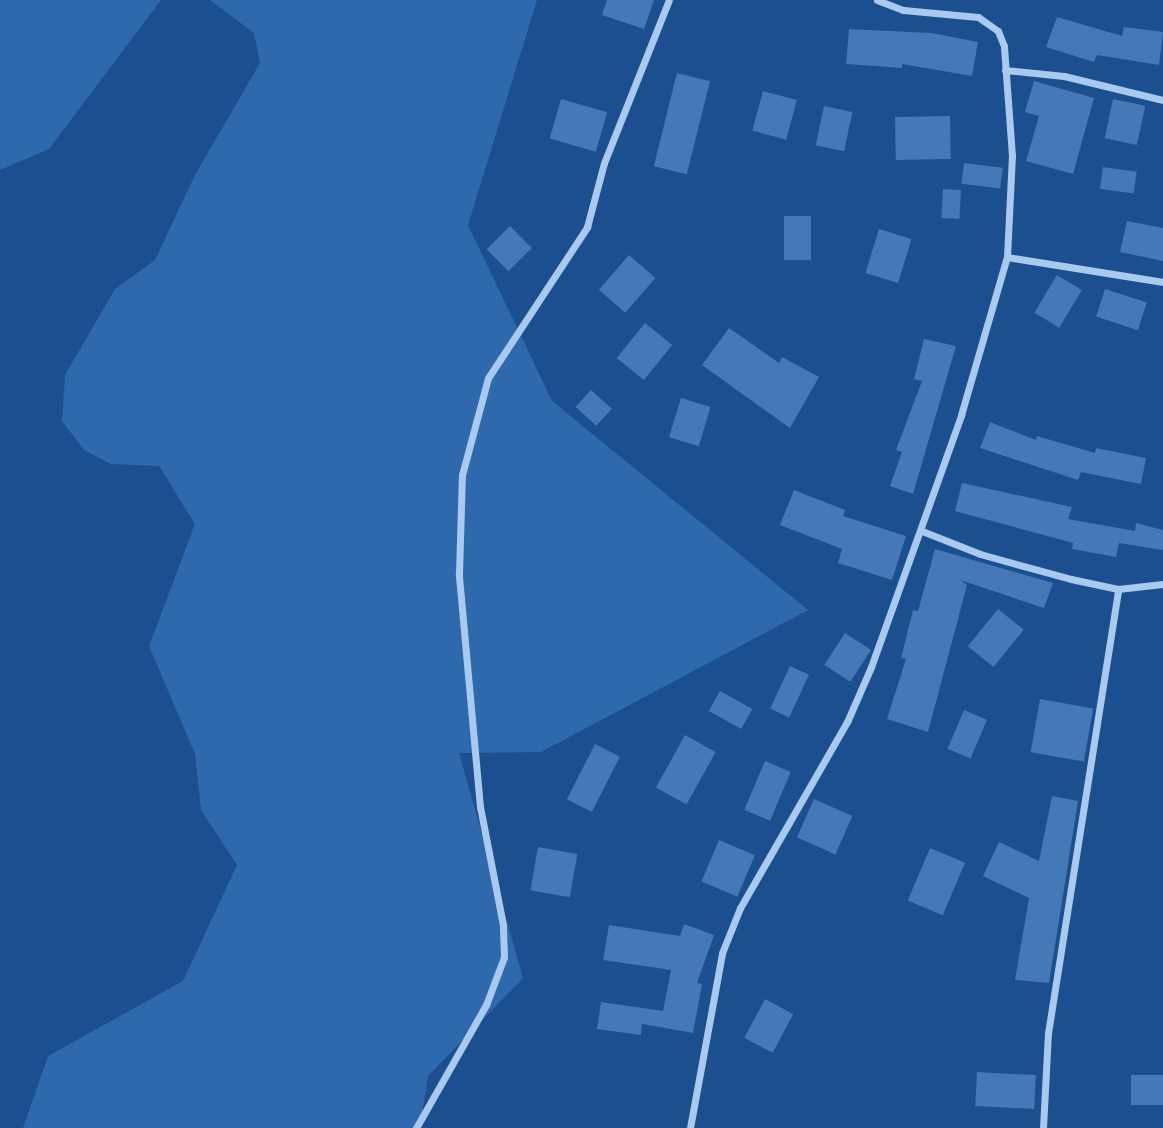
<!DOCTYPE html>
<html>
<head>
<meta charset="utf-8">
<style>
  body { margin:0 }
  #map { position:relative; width:1163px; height:1128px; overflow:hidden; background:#1b4f8f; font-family:Roboto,sans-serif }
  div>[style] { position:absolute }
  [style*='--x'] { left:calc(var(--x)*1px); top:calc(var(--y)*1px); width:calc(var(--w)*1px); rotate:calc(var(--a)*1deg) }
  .green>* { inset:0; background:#2e69ad }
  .building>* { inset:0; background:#4478b7; transform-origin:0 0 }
  .minor>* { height:7px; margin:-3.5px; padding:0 3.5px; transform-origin:3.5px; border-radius:3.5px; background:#a9c9ee }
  span { translate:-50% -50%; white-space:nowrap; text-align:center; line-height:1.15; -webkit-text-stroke:7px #1b4f8f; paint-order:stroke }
</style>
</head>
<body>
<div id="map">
  <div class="green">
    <div style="clip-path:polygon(0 0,161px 0,49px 149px,0 170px)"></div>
    <div style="clip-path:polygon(210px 0,537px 0,468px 225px,552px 401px,808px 610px,541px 752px,459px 753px,523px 978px,428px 1076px,420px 1128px,23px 1128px,48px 1056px,183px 981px,237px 865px,201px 810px,195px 754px,149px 646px,195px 524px,159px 466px,111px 464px,84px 450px,62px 421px,65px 375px,115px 289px,155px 260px,195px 175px,260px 63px,254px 33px)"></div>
  </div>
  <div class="building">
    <div style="clip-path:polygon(607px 0,654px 0,644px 29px,602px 15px)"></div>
    <div style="clip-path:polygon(1057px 17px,1122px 36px,1124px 27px,1163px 32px,1159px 65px,1097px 55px,1094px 62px,1046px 47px)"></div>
    <div style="clip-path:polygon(849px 29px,931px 33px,978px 42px,972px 76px,902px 64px,902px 68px,846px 64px)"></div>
    <div style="left:677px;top:73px;width:34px;height:96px;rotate:14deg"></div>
    <div style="clip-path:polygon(1034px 81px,1094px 98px,1073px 174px,1026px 161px,1039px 116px,1025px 112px)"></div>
    <div style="left:763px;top:91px;width:35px;height:41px;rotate:15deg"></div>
    <div style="left:561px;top:99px;width:48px;height:41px;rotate:16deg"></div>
    <div style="left:1113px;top:99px;width:33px;height:40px;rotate:12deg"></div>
    <div style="left:824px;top:106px;width:29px;height:40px;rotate:12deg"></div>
    <div style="left:950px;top:116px;width:43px;height:55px;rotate:89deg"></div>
    <div style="left:964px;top:163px;width:39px;height:21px;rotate:7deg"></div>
    <div style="left:1103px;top:167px;width:34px;height:22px;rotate:8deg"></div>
    <div style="left:943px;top:189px;width:18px;height:29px;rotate:3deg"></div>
    <div style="left:784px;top:216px;width:27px;height:44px"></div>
    <div style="clip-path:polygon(1127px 221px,1163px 228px,1163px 261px,1120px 252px)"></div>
    <div style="left:510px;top:226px;width:31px;height:33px;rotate:45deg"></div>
    <div style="left:879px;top:229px;width:34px;height:46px;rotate:17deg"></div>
    <div style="left:629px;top:255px;width:35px;height:46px;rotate:41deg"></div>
    <div style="left:1057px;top:275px;width:29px;height:44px;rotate:31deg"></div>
    <div style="left:1105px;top:289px;width:44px;height:29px;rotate:18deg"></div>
    <div style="left:645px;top:323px;width:35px;height:45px;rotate:39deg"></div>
    <div style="clip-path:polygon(729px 328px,779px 363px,782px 357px,819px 377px,790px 428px,702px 365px)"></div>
    <div style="clip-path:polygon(924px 339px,956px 346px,913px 494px,890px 486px,902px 452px,896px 450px,922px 381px,914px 379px)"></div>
    <div style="left:591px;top:390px;width:28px;height:23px;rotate:42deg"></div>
    <div style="left:681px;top:398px;width:31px;height:41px;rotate:17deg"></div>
    <div style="clip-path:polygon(990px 422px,1036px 440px,1037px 436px,1095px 453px,1096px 448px,1146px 458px,1141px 484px,1081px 472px,1078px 480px,980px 448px)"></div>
    <div style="clip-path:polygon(962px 483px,1072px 507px,1068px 519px,1135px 531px,1136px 523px,1163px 530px,1163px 550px,1119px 543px,1116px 557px,1072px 549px,1073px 543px,955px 511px)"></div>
    <div style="clip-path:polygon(794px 490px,845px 510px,843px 516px,906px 536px,892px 580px,838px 563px,842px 549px,780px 525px)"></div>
    <div style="clip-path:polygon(935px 549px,1053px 583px,1044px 608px,960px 580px,967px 585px,928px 732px,887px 719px,906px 659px,901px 658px,913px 610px,918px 611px)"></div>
    <div style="left:998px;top:609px;width:33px;height:48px;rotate:39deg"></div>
    <div style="left:845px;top:633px;width:31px;height:38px;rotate:33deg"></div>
    <div style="left:790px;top:666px;width:21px;height:47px;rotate:25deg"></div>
    <div style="left:720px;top:691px;width:37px;height:23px;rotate:29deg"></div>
    <div style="left:1040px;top:699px;width:54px;height:54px;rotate:10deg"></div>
    <div style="left:964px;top:710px;width:25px;height:42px;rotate:23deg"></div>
    <div style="left:685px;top:735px;width:35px;height:60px;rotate:29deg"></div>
    <div style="left:595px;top:744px;width:28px;height:62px;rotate:27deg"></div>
    <div style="left:765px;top:761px;width:28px;height:53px;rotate:23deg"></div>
    <div style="clip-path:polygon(1052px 796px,1078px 801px,1049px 983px,1015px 980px,1029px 898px,983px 876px,999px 842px,1039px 861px)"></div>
    <div style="left:814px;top:799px;width:42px;height:42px;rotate:24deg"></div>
    <div style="left:719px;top:840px;width:39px;height:45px;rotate:23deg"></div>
    <div style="left:538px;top:847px;width:40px;height:44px;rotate:10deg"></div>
    <div style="left:930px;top:848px;width:38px;height:57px;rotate:23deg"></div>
    <div style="clip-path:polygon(684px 924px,714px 935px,697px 983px,702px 984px,693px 1033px,642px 1024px,641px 1035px,597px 1029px,601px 1002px,663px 1011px,671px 970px,603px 960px,609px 925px,680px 936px)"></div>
    <div style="left:765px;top:999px;width:32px;height:44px;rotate:28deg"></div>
    <div style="left:977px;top:1072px;width:59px;height:34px;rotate:3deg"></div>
    <div style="left:1131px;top:1075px;width:32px;height:30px"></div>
  </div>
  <div class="minor">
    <div style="--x:1005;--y:70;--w:59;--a:5.8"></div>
    <div style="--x:1064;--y:76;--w:102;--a:13.6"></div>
    <div style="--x:1007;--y:257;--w:158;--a:9.1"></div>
    <div style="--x:922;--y:531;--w:62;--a:21.6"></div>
    <div style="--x:980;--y:554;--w:94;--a:15.4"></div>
    <div style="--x:1071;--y:579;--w:48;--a:12"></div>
    <div style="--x:1118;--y:589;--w:45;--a:-6.3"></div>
    <div style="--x:416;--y:1128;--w:142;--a:-60.4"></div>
    <div style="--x:486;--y:1005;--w:51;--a:-69.4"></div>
    <div style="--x:504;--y:957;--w:32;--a:-92"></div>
    <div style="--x:503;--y:925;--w:120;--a:-101"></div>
    <div style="--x:480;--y:807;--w:234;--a:-95.2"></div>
    <div style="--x:459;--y:574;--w:99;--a:-88.3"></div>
    <div style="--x:462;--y:475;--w:100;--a:-75"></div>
    <div style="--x:488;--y:378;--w:181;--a:-56.7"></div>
    <div style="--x:587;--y:227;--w:66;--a:-75.1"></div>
    <div style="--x:604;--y:163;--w:175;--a:-68.3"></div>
    <div style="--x:690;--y:1128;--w:178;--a:-79.6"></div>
    <div style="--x:722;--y:953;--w:48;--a:-68.2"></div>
    <div style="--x:740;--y:908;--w:215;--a:-60.1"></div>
    <div style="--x:847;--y:722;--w:60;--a:-66.4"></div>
    <div style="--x:871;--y:667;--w:268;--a:-70.3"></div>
    <div style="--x:961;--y:415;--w:165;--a:-73.8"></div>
    <div style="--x:1007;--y:257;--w:101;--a:-87.2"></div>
    <div style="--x:1012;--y:156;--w:110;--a:-94.2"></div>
    <div style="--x:1004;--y:46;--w:16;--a:-112"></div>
    <div style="--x:998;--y:31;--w:24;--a:-145"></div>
    <div style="--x:978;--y:17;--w:75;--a:-174.7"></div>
    <div style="--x:903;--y:10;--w:28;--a:-159"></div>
    <div style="--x:1043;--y:1128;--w:95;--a:-87"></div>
    <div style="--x:1048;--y:1033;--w:449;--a:-81"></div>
  </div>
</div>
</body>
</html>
